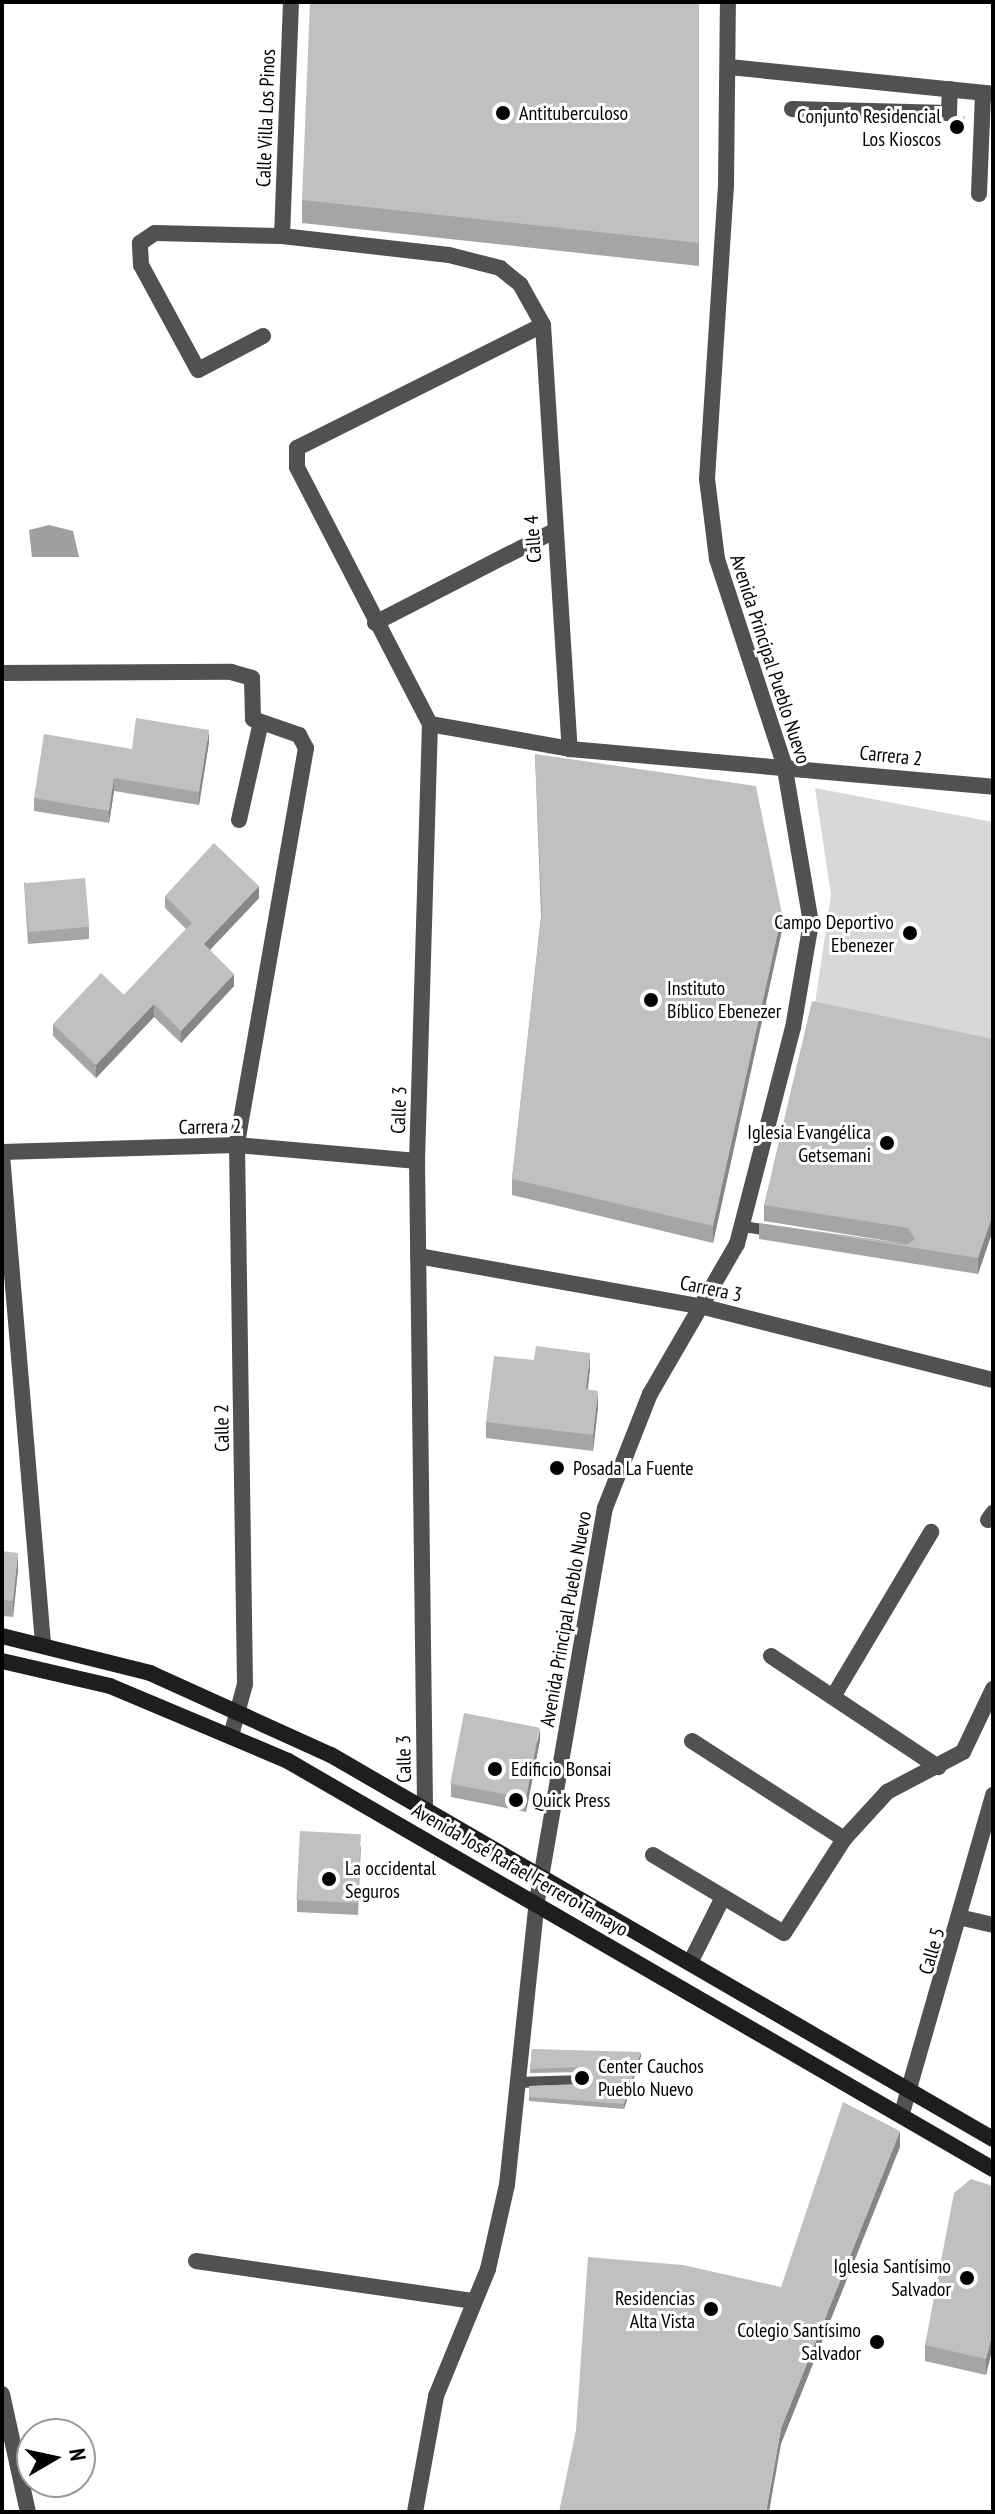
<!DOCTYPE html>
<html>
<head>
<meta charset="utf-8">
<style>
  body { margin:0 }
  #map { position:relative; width:995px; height:2514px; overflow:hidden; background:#fff; font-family:"PT Sans Narrow",sans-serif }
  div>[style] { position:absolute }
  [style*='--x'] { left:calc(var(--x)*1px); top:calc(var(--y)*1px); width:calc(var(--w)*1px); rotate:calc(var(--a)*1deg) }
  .green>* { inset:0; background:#d8d8d8 }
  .water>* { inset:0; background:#9f9f9f }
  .lane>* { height:11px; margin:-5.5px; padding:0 5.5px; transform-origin:5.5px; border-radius:5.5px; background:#515151 }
  .street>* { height:16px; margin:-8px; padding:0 8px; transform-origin:8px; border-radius:8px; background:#515151 }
  .secondary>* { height:16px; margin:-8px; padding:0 8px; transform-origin:8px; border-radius:8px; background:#1e1e1e }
  .wall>* { inset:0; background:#a5a5a5 }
  .shaded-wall>* { inset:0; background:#868686 }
  .building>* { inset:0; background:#c0c0c0; transform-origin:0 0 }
  .dots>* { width:22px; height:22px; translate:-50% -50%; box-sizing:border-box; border:4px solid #fff; border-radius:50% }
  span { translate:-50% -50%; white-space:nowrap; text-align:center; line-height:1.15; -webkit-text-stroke:6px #fff; paint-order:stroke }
  .poi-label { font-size:20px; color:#000 }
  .left { translate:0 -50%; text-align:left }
  .right { translate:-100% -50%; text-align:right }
  .street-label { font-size:20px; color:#000 }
  .frame { position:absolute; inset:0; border:4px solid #000; pointer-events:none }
  .north { position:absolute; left:16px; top:2418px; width:80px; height:80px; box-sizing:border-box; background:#fff; border:2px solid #999; border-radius:50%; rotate:81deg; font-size:22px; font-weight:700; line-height:32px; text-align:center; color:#000 }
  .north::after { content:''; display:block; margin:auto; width:28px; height:36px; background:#000; clip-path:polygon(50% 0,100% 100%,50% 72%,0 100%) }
</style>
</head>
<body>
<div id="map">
  <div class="green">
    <div style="clip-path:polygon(815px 788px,993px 822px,993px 1049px,814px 1010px,831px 895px)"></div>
  </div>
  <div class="water">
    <div style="clip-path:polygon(49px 525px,73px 531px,79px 557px,32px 557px,29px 530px)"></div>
  </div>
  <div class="lane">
    <div style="--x:743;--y:1226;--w:31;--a:9"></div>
    <div style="--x:516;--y:2082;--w:67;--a:-1.7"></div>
  </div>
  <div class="street">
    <div style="--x:729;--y:67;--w:265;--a:5.8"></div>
    <div style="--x:792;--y:109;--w:157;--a:1.5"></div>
    <div style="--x:949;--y:113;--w:24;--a:-88"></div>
    <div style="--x:979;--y:194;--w:101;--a:-87.7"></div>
    <div style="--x:282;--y:236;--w:234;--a:-87.8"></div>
    <div style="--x:263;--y:336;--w:73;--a:152.4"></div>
    <div style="--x:198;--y:370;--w:119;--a:-118.5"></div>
    <div style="--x:141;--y:265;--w:22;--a:-93"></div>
    <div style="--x:140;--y:243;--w:18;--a:-34"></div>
    <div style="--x:155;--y:233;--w:127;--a:1.4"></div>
    <div style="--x:282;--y:236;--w:168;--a:6.5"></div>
    <div style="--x:449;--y:255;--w:53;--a:14.3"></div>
    <div style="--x:500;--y:268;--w:26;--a:39"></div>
    <div style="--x:520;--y:284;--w:47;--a:60.7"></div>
    <div style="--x:543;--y:325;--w:425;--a:86.4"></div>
    <div style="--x:375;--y:623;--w:199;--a:-27.2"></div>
    <div style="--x:2;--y:673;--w:229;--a:-0.3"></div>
    <div style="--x:231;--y:672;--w:22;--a:16"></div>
    <div style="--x:252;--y:678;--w:41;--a:88.6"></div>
    <div style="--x:253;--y:719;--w:49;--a:19.2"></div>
    <div style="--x:299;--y:735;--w:15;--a:62"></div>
    <div style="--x:306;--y:748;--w:403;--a:99.9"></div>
    <div style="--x:237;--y:1145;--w:539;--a:89.15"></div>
    <div style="--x:245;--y:1684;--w:54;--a:105.1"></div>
    <div style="--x:430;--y:724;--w:142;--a:10.1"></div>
    <div style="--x:570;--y:749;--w:425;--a:5.1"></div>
    <div style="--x:239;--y:820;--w:96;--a:-77.4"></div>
    <div style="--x:2;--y:1152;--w:235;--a:-1.7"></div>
    <div style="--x:237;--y:1145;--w:181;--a:5.1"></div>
    <div style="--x:2;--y:1155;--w:489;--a:85.2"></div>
    <div style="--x:418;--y:1256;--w:291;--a:10.1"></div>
    <div style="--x:704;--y:1307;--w:298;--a:14.2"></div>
    <div style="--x:988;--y:1520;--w:9;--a:-54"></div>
    <div style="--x:771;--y:1656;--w:201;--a:33.6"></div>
    <div style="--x:834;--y:1695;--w:190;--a:-59.2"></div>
    <div style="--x:692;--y:1741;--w:181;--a:32.8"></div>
    <div style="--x:425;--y:1805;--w:644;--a:-90.71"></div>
    <div style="--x:417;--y:1161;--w:437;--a:-88.3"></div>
    <div style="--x:430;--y:724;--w:289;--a:-117.4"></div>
    <div style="--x:297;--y:467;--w:19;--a:-90"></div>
    <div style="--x:297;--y:448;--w:275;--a:-26.6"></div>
    <div style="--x:653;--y:1855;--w:152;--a:30.8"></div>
    <div style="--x:784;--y:1933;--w:112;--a:-57.4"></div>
    <div style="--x:844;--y:1839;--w:64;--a:-47.5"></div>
    <div style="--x:887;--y:1792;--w:86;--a:-27.8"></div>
    <div style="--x:963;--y:1752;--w:70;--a:-64.5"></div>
    <div style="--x:963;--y:1918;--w:31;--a:13"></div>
    <div style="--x:691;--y:1961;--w:69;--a:-63.4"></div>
    <div style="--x:902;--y:2113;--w:331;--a:-74"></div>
    <div style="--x:196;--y:2261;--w:279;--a:8.2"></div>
    <div style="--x:2;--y:2394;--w:121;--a:77.6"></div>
    <div style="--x:415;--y:2512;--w:118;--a:-79.7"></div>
    <div style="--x:436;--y:2396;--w:137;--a:-67.7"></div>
    <div style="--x:488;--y:2269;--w:86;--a:-77.3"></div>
    <div style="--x:507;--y:2185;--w:286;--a:-84"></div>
    <div style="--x:537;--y:1901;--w:399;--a:-80.2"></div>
    <div style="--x:605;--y:1508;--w:123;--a:-68.5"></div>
    <div style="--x:650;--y:1394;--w:173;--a:-59.9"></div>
    <div style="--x:737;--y:1244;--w:223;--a:-75.5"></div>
    <div style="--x:793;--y:1028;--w:107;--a:-80.3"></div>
    <div style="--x:811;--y:923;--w:161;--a:-99.6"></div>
    <div style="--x:784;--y:764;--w:216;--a:-108.1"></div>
    <div style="--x:717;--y:559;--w:81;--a:-97.1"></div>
    <div style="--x:707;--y:479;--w:295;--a:-86.3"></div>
    <div style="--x:726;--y:185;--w:183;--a:-89.4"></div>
  </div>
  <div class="secondary">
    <div style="--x:2;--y:1636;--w:153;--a:14"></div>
    <div style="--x:150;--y:1673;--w:199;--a:24.4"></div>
    <div style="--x:331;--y:1755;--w:765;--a:30.12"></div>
    <div style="--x:2;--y:1661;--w:111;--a:13"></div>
    <div style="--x:110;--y:1686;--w:193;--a:22.8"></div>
    <div style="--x:288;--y:1761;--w:815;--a:30.06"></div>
  </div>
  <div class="wall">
    <div style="clip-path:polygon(699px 2px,699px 266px,302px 223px,302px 200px)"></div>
    <div style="clip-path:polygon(965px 116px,965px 134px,948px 133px,948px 129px)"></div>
    <div style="clip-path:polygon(209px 742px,199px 805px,114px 791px,109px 823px,34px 811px,34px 798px,132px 749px)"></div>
    <div style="clip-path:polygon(535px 754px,782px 930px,713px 1243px,512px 1195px,512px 1179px,541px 916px)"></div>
    <div style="clip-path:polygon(24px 882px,89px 927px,89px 939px,28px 944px)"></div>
    <div style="clip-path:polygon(165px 896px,259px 898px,210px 950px,234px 986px,181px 1043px,154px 1017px,96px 1078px,53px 1036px,53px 1024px,124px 995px,186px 929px,165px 908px)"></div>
    <div style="clip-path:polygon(993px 1039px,993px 1230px,978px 1274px,759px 1239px,759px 1223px,907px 1244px,764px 1221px,764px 1205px)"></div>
    <div style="clip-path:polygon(590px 1369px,587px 1390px,598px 1407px,593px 1451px,486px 1438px,486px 1422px)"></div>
    <div style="clip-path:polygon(2px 1551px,18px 1569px,13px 1617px,2px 1616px)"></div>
    <div style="clip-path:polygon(540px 1740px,526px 1812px,451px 1797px,451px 1784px)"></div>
    <div style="clip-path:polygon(361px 1846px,358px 1915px,297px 1912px,297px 1900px)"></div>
    <div style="clip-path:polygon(532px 2049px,641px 2056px,624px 2109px,529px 2101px,529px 2086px,583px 2084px,589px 2078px,584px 2072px,530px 2073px)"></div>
    <div style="clip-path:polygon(993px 2186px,986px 2375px,925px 2361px,925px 2345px)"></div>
  </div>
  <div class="shaded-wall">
    <div style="clip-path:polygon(209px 730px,209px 742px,199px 805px,199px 792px)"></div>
    <div style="clip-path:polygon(114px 778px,114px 791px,109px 823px,109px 811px)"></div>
    <div style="clip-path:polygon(259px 886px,259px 898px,204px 956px,204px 944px)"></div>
    <div style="clip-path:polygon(782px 914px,782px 930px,713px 1243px,713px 1226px)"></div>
    <div style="clip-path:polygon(234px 974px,234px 986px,181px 1043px,181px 1031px)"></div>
    <div style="clip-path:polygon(154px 1004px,154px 1017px,96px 1078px,96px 1065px)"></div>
    <div style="clip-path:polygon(993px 1214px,993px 1230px,978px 1274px,978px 1258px)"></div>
    <div style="clip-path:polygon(590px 1353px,590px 1369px,586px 1406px,586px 1389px)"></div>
    <div style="clip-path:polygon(598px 1391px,598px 1407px,593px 1451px,593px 1435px)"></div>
    <div style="clip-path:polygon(18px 1553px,18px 1569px,13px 1617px,13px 1601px)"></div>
    <div style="clip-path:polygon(540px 1728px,540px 1740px,526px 1812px,526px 1800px)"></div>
    <div style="clip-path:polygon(641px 2052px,641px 2056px,624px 2109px,624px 2104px)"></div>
    <div style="clip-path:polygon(900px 2131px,900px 2147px,781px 2444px,769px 2512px,766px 2512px,781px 2428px)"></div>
    <div style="clip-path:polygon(993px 2330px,993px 2347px,986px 2375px,986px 2359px)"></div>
  </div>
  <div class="building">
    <div style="clip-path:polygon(310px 2px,699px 2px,699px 243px,302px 200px)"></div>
    <div style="clip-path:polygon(965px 116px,965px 130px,948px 129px,950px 120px)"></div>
    <div style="clip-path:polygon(136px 718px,209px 730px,199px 792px,114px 778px,109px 811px,34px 798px,44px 734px,132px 749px)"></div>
    <div style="clip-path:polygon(535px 754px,756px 786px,782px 914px,713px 1226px,512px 1179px,542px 911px)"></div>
    <div style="clip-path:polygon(214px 843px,259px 886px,204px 944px,234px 974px,181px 1031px,154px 1004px,96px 1065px,53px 1024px,101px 973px,124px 995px,192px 923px,165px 896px)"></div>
    <div style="left:85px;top:878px;width:49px;height:61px;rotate:85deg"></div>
    <div style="clip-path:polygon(812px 1001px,993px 1039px,993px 1214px,978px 1258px,759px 1223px,906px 1245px,915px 1239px,908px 1228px,764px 1205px)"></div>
    <div style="clip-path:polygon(536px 1346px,590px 1353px,586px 1389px,598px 1391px,593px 1435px,486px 1422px,494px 1356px,534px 1360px)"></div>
    <div style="clip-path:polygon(2px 1551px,18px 1553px,13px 1601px,2px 1600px)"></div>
    <div style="left:464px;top:1713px;width:77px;height:72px;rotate:11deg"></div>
    <div style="left:300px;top:1831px;width:61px;height:69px;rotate:3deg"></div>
    <div style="clip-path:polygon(532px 2049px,641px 2052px,624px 2104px,529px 2097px,529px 2086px,583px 2084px,591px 2076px,584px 2067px,530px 2069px)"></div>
    <div style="clip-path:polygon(843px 2102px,900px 2131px,781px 2428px,766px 2512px,559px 2512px,576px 2430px,588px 2257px,683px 2265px,781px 2287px)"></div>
    <div style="clip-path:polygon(971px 2179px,993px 2186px,993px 2330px,986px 2359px,925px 2345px,954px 2193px)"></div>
  </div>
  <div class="dots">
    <div style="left:503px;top:113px;background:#000"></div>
    <div style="left:957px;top:127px;background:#000"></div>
    <div style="left:910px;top:933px;background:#000"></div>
    <div style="left:651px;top:1000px;background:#000"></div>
    <div style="left:887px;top:1143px;background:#000"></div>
    <div style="left:557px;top:1468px;background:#000"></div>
    <div style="left:495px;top:1769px;background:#000"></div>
    <div style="left:516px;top:1800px;background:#000"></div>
    <div style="left:329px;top:1879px;background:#000"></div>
    <div style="left:582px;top:2078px;background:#000"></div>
    <div style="left:967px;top:2278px;background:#000"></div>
    <div style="left:711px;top:2309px;background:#000"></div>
    <div style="left:877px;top:2342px;background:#000"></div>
  </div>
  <div class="poi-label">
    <span class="left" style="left:519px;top:113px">Antituberculoso</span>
    <span class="right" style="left:941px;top:128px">Conjunto Residencial<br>Los Kioscos</span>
    <span class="right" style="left:894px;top:934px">Campo Deportivo<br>Ebenezer</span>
    <span class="left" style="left:667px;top:1000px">Instituto<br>Bíblico Ebenezer</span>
    <span class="right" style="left:871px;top:1144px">Iglesia Evangélica<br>Getsemani</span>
    <span class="left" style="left:573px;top:1468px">Posada La Fuente</span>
    <span class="left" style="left:511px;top:1769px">Edificio Bonsai</span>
    <span class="left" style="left:532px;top:1800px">Quick Press</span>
    <span class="left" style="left:345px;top:1880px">La occidental<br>Seguros</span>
    <span class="left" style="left:598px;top:2078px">Center Cauchos<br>Pueblo Nuevo</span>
    <span class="right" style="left:951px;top:2278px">Iglesia Santísimo<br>Salvador</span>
    <span class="right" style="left:695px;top:2310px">Residencias<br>Alta Vista</span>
    <span class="right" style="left:861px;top:2342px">Colegio Santísimo<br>Salvador</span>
  </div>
  <div class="street-label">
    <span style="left:266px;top:118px;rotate:-88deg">Calle Villa Los Pinos</span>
    <span style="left:533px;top:539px;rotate:-94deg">Calle 4</span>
    <span style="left:770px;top:659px;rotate:72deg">Avenida Principal Pueblo Nuevo</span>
    <span style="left:891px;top:756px;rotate:6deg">Carrera 2</span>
    <span style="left:399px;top:1110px;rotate:-88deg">Calle 3</span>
    <span style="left:210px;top:1127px;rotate:-1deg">Carrera 2</span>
    <span style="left:711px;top:1289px;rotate:12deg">Carrera 3</span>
    <span style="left:222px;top:1428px;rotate:-91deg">Calle 2</span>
    <span style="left:566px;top:1619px;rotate:-80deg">Avenida Principal Pueblo Nuevo</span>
    <span style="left:404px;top:1759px;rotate:-91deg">Calle 3</span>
    <span style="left:520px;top:1870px;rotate:30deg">Avenida José Rafael Ferrero Tamayo</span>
    <span style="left:932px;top:1951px;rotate:-74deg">Calle 5</span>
  </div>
  <div class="frame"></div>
  <div class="north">N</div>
</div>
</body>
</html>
